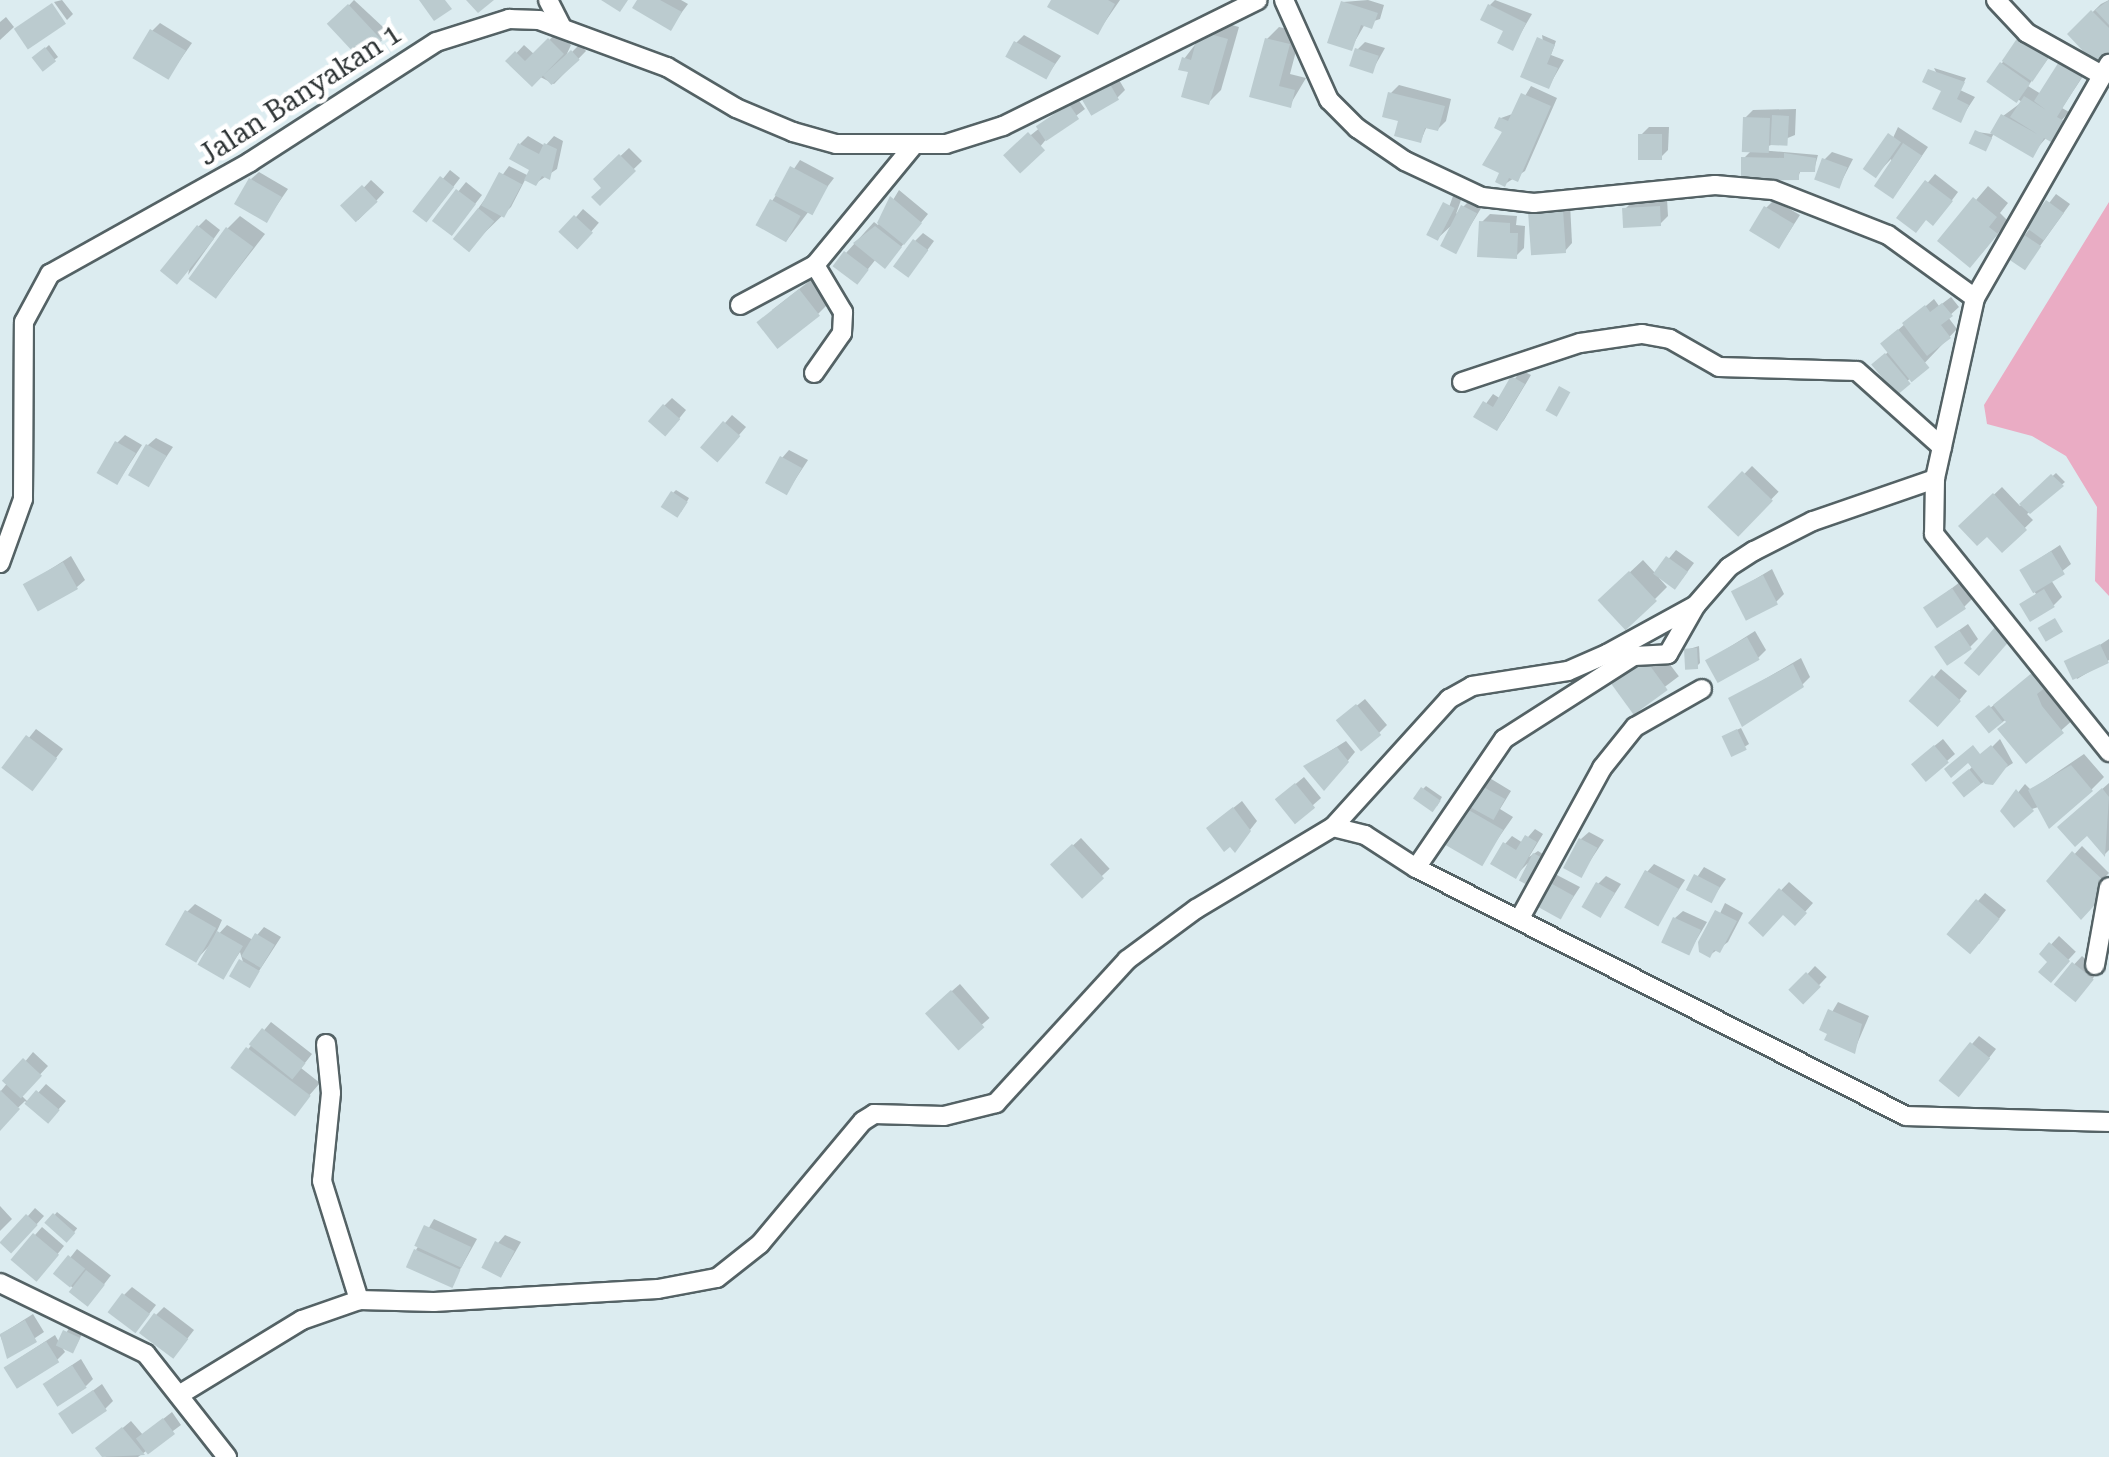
<!DOCTYPE html>
<html>
<head>
<meta charset="utf-8">
<style>
  body { margin:0 }
  #map { position:relative; width:2109px; height:1457px; overflow:hidden; background:#dcecf0; font-family:"Roboto Serif",serif }
  div>[style] { position:absolute }
  [style*='--x'] { left:calc(var(--x)*1px); top:calc(var(--y)*1px); width:calc(var(--w)*1px); rotate:calc(var(--a)*1deg) }
  .green>* { inset:0; background:#eaacc4 }
  .shadow>* { inset:0; background:#0003; transform-origin:0 0 }
  .building>* { inset:0; background:#bbcbcf; transform-origin:0 0 }
  .roads { filter:drop-shadow(2px 0 #546265) drop-shadow(-2px 0 #546265) drop-shadow(0 2px #546265) drop-shadow(0 -2px #546265) }
  .minor>* { height:18px; margin:-9px; padding:0 9px; transform-origin:9px; border-radius:9px; background:#fff }
  span { translate:-50% -50%; white-space:nowrap; text-align:center; line-height:1.15; -webkit-text-stroke:9px #fff; paint-order:stroke }
  .street-label { font-size:28px; color:#2c3233 }
</style>
</head>
<body>
<div id="map">
  <div class="green">
    <div style="clip-path:polygon(2109px 202px,2109px 596px,2095px 581px,2097px 507px,2066px 456px,2032px 436px,1987px 424px,1984px 405px)"></div>
  </div>
  <div class="shadow">
    <div style="clip-path:polygon(62px 0,73px 14px,67px 20px,54px 2px)"></div>
    <div style="left:354px;top:0;width:47px;height:34px;rotate:43deg"></div>
    <div style="clip-path:polygon(640px 0,681px 0,688px 4px,670px 28px)"></div>
    <div style="clip-path:polygon(1054px 0,1120px 0,1098px 32px)"></div>
    <div style="clip-path:polygon(1368px 0,1384px 5px,1380px 19px,1365px 24px,1351px 48px,1343px 2px)"></div>
    <div style="clip-path:polygon(1495px 0,1532px 14px,1512px 48px,1490px 5px)"></div>
    <div style="clip-path:polygon(2109px 0,2109px 49px,2070px 34px,2101px 4px)"></div>
    <div style="clip-path:polygon(6px 17px,14px 27px,0 40px,0 22px)"></div>
    <div style="clip-path:polygon(1214px 20px,1239px 27px,1221px 90px,1209px 102px,1184px 59px)"></div>
    <div style="clip-path:polygon(160px 23px,192px 43px,168px 77px,152px 31px)"></div>
    <div style="clip-path:polygon(1279px 27px,1301px 32px,1290px 74px,1306px 78px,1290px 105px,1252px 95px,1267px 39px)"></div>
    <div style="clip-path:polygon(557px 32px,571px 45px,564px 60px,580px 44px,586px 51px,554px 84px,509px 61px,524px 45px,535px 55px)"></div>
    <div style="clip-path:polygon(1024px 35px,1061px 56px,1046px 77px,1016px 43px)"></div>
    <div style="clip-path:polygon(1542px 35px,1556px 41px,1551px 55px,1564px 60px,1549px 86px)"></div>
    <div style="clip-path:polygon(2020px 38px,2055px 49px,2028px 86px,2041px 94px,2091px 64px,2062px 108px,2069px 112px,2032px 154px,1994px 133px,1988px 145px,1977px 132px,1992px 134px,2003px 116px,2022px 102px,1990px 80px)"></div>
    <div style="clip-path:polygon(1365px 42px,1385px 48px,1372px 71px,1357px 50px)"></div>
    <div style="clip-path:polygon(49px 45px,58px 57px,43px 68px,35px 58px)"></div>
    <div style="clip-path:polygon(1934px 68px,1966px 78px,1960px 90px,1975px 97px,1960px 120px)"></div>
    <div style="clip-path:polygon(1115px 73px,1125px 90px,1117px 98px,1090px 87px)"></div>
    <div style="clip-path:polygon(1399px 85px,1451px 99px,1446px 121px,1438px 129px,1427px 126px,1421px 140px,1400px 123px,1391px 93px)"></div>
    <div style="clip-path:polygon(1531px 86px,1557px 98px,1525px 171px,1505px 184px,1501px 118px,1515px 113px)"></div>
    <div style="clip-path:polygon(1077px 98px,1085px 109px,1048px 137px,1021px 170px,1006px 155px)"></div>
    <div style="clip-path:polygon(1796px 109px,1795px 135px,1759px 150px,1818px 155px,1814px 170px,1801px 169px,1798px 178px,1744px 158px,1754px 148px,1745px 118px,1753px 110px)"></div>
    <div style="clip-path:polygon(1649px 127px,1669px 127px,1668px 150px,1660px 158px,1641px 135px)"></div>
    <div style="clip-path:polygon(1898px 127px,1928px 147px,1900px 188px,1891px 159px,1876px 175px)"></div>
    <div style="clip-path:polygon(528px 136px,545px 146px,554px 136px,563px 141px,557px 169px,536px 183px,526px 178px,511px 207px,476px 241px,456px 239px,509px 166px,529px 176px,533px 169px,520px 144px)"></div>
    <div style="clip-path:polygon(629px 148px,642px 161px,600px 202px,604px 187px,596px 179px)"></div>
    <div style="clip-path:polygon(1832px 152px,1853px 159px,1839px 186px,1824px 160px)"></div>
    <div style="clip-path:polygon(800px 160px,834px 178px,787px 240px,772px 201px)"></div>
    <div style="clip-path:polygon(450px 170px,460px 178px,435px 211px,417px 211px)"></div>
    <div style="clip-path:polygon(259px 172px,288px 189px,266px 221px,251px 179px)"></div>
    <div style="clip-path:polygon(1935px 174px,1958px 192px,1941px 215px,1899px 217px)"></div>
    <div style="left:371px;top:180px;width:18px;height:38px;rotate:43deg"></div>
    <div style="clip-path:polygon(466px 182px,482px 195px,459px 225px,435px 220px)"></div>
    <div style="clip-path:polygon(1988px 186px,2008px 203px,2000px 213px,2008px 221px,1982px 253px,1941px 241px)"></div>
    <div style="clip-path:polygon(899px 190px,928px 214px,892px 258px,876px 259px,864px 274px,846px 253px,874px 222px,878px 225px)"></div>
    <div style="clip-path:polygon(2056px 194px,2070px 204px,2025px 267px,2024px 236px)"></div>
    <div style="clip-path:polygon(1453px 196px,1461px 200px,1456px 214px,1471px 199px,1483px 205px,1455px 251px,1453px 224px,1438px 238px)"></div>
    <div style="clip-path:polygon(1667px 199px,1668px 216px,1660px 224px,1625px 209px,1633px 201px)"></div>
    <div style="clip-path:polygon(1774px 200px,1800px 215px,1780px 246px,1766px 208px)"></div>
    <div style="clip-path:polygon(1570px 203px,1572px 243px,1565px 251px,1530px 213px,1538px 205px)"></div>
    <div style="left:583px;top:209px;width:21px;height:30px;rotate:41deg"></div>
    <div style="clip-path:polygon(1490px 214px,1517px 216px,1516px 225px,1525px 226px,1524px 248px,1516px 256px,1482px 222px)"></div>
    <div style="clip-path:polygon(240px 216px,265px 234px,217px 296px,228px 228px)"></div>
    <div style="clip-path:polygon(206px 219px,220px 230px,188px 275px,198px 227px)"></div>
    <div style="clip-path:polygon(923px 233px,934px 241px,915px 267px,915px 241px)"></div>
    <div style="clip-path:polygon(812px 279px,830px 302px,818px 314px,772px 310px)"></div>
    <div style="clip-path:polygon(1951px 297px,1959px 307px,1948px 317px,1957px 329px,1897px 392px,1875px 365px,1889px 351px,1891px 336px,1934px 299px,1939px 306px)"></div>
    <div style="clip-path:polygon(1521px 370px,1531px 375px,1504px 420px,1497px 428px,1477px 416px,1493px 394px,1501px 399px)"></div>
    <div style="clip-path:polygon(672px 398px,686px 410px,673px 426px,664px 406px)"></div>
    <div style="clip-path:polygon(732px 415px,746px 427px,725px 451px,725px 423px)"></div>
    <div style="clip-path:polygon(125px 435px,142px 445px,118px 482px,117px 443px)"></div>
    <div style="clip-path:polygon(156px 438px,173px 447px,148px 484px,148px 445px)"></div>
    <div style="clip-path:polygon(789px 450px,808px 460px,787px 492px,782px 458px)"></div>
    <div style="left:1752px;top:466px;width:37px;height:58px;rotate:44deg"></div>
    <div style="clip-path:polygon(2056px 473px,2065px 482px,2027px 514px,2033px 520px,2002px 550px,1987px 533px,1961px 526px,2002px 487px,2020px 506px)"></div>
    <div style="clip-path:polygon(676px 490px,689px 498px,681px 512px,673px 493px)"></div>
    <div style="clip-path:polygon(2060px 545px,2071px 564px,2051px 580px,2062px 597px,2054px 605px,2024px 605px,2036px 594px,2022px 570px)"></div>
    <div style="clip-path:polygon(1676px 550px,1694px 563px,1682px 579px,1659px 578px,1667px 587px,1655px 599px,1613px 588px,1643px 560px,1656px 574px)"></div>
    <div style="clip-path:polygon(71px 556px,85px 580px,77px 587px,26px 585px)"></div>
    <div style="clip-path:polygon(1772px 569px,1784px 594px,1776px 602px,1734px 592px)"></div>
    <div style="clip-path:polygon(1960px 582px,1972px 599px,1964px 607px,1926px 608px)"></div>
    <div style="clip-path:polygon(1968px 624px,1978px 639px,1970px 647px,1945px 640px)"></div>
    <div style="clip-path:polygon(1755px 631px,1766px 650px,1758px 658px,1709px 660px)"></div>
    <div style="clip-path:polygon(2109px 639px,2109px 660px,2077px 679px,2069px 665px)"></div>
    <div style="left:1656px;top:646px;width:38px;height:56px;rotate:53deg"></div>
    <div style="clip-path:polygon(1699px 646px,1700px 663px,1697px 666px,1686px 650px)"></div>
    <div style="clip-path:polygon(1801px 658px,1810px 677px,1802px 685px,1731px 699px)"></div>
    <div style="clip-path:polygon(2042px 666px,2052px 677px,2040px 690px,2051px 685px,2075px 718px,2027px 761px,2018px 712px,1990px 730px,1979px 717px)"></div>
    <div style="clip-path:polygon(1941px 669px,1967px 691px,1946px 716px,1934px 677px)"></div>
    <div style="clip-path:polygon(1365px 699px,1387px 725px,1379px 733px,1348px 713px)"></div>
    <div style="clip-path:polygon(1741px 728px,1749px 744px,1733px 754px,1728px 734px)"></div>
    <div style="clip-path:polygon(36px 729px,63px 749px,39px 780px,5px 768px)"></div>
    <div style="clip-path:polygon(1943px 739px,1955px 754px,1947px 761px,1922px 756px)"></div>
    <div style="clip-path:polygon(2000px 739px,2013px 763px,1965px 794px,1956px 783px)"></div>
    <div style="clip-path:polygon(1346px 741px,1355px 752px,1332px 780px,1306px 766px)"></div>
    <div style="clip-path:polygon(2084px 754px,2104px 777px,2091px 790px,2032px 809px,2003px 811px,2025px 784px,2031px 790px)"></div>
    <div style="clip-path:polygon(1304px 777px,1321px 798px,1296px 820px,1286px 792px)"></div>
    <div style="clip-path:polygon(1488px 777px,1511px 791px,1500px 809px,1513px 817px,1481px 863px,1442px 840px)"></div>
    <div style="clip-path:polygon(2109px 783px,2109px 850px,2105px 854px,2073px 815px)"></div>
    <div style="clip-path:polygon(1426px 786px,1442px 797px,1437px 806px,1423px 789px)"></div>
    <div style="clip-path:polygon(1242px 801px,1257px 821px,1235px 849px,1217px 821px)"></div>
    <div style="clip-path:polygon(1535px 829px,1543px 834px,1529px 857px,1538px 851px,1546px 856px,1521px 879px,1528px 863px,1516px 875px,1505px 844px,1512px 836px,1523px 843px)"></div>
    <div style="clip-path:polygon(1589px 832px,1604px 840px,1580px 876px,1581px 839px)"></div>
    <div style="left:1081px;top:838px;width:42px;height:38px;rotate:47deg"></div>
    <div style="clip-path:polygon(2082px 846px,2109px 873px,2102px 880px,2109px 886px,2081px 916px,2050px 881px)"></div>
    <div style="clip-path:polygon(1654px 864px,1685px 880px,1657px 923px,1647px 872px)"></div>
    <div style="clip-path:polygon(1704px 867px,1726px 879px,1711px 900px,1689px 889px)"></div>
    <div style="clip-path:polygon(1555px 874px,1580px 887px,1561px 916px,1547px 882px)"></div>
    <div style="clip-path:polygon(1606px 876px,1621px 884px,1601px 915px,1598px 884px)"></div>
    <div style="clip-path:polygon(1789px 882px,1813px 903px,1795px 923px,1784px 912px,1751px 922px)"></div>
    <div style="clip-path:polygon(1985px 893px,2006px 910px,1979px 944px,1978px 901px)"></div>
    <div style="clip-path:polygon(1725px 903px,1743px 913px,1728px 942px,1710px 955px,1702px 951px)"></div>
    <div style="clip-path:polygon(195px 904px,222px 920px,213px 940px,227px 925px,253px 940px,264px 927px,281px 937px,250px 985px,240px 952px,223px 977px,210px 945px,196px 960px,187px 912px)"></div>
    <div style="clip-path:polygon(1683px 911px,1707px 922px,1689px 952px,1675px 918px)"></div>
    <div style="left:2059px;top:936px;width:23px;height:25px;rotate:43deg"></div>
    <div style="clip-path:polygon(2082px 956px,2099px 971px,2082px 991px,2057px 983px)"></div>
    <div style="left:1815px;top:966px;width:16px;height:32px;rotate:43deg"></div>
    <div style="left:960px;top:984px;width:45px;height:43px;rotate:49deg"></div>
    <div style="clip-path:polygon(1838px 1002px,1869px 1016px,1854px 1051px,1822px 1029px)"></div>
    <div style="clip-path:polygon(271px 1022px,312px 1054px,301px 1068px,320px 1083px,294px 1113px,234px 1066px)"></div>
    <div style="clip-path:polygon(1979px 1036px,1996px 1049px,1967px 1086px,1972px 1044px)"></div>
    <div style="clip-path:polygon(33px 1052px,48px 1066px,21px 1095px,29px 1103px,46px 1084px,66px 1101px,48px 1121px,25px 1101px,0 1125px,0 1092px)"></div>
    <div style="clip-path:polygon(0 1206px,12px 1219px,0 1231px)"></div>
    <div style="clip-path:polygon(35px 1208px,44px 1216px,20px 1243px,4px 1243px)"></div>
    <div style="left:57px;top:1212px;width:26px;height:14px;rotate:39deg"></div>
    <div style="clip-path:polygon(434px 1219px,477px 1239px,452px 1284px,416px 1250px)"></div>
    <div style="clip-path:polygon(42px 1227px,64px 1246px,44px 1271px,35px 1235px)"></div>
    <div style="clip-path:polygon(505px 1235px,521px 1242px,502px 1275px,498px 1243px)"></div>
    <div style="left:77px;top:1249px;width:43px;height:33px;rotate:38deg"></div>
    <div style="clip-path:polygon(132px 1287px,156px 1305px,143px 1322px,124px 1295px)"></div>
    <div style="clip-path:polygon(164px 1307px,194px 1330px,180px 1348px,156px 1315px)"></div>
    <div style="clip-path:polygon(33px 1314px,44px 1332px,8px 1356px,0 1335px)"></div>
    <div style="clip-path:polygon(69px 1328px,82px 1334px,76px 1346px,60px 1344px,65px 1352px,57px 1360px,6px 1367px,55px 1335px,60px 1344px)"></div>
    <div style="clip-path:polygon(81px 1359px,93px 1379px,86px 1386px,54px 1377px)"></div>
    <div style="clip-path:polygon(102px 1384px,113px 1401px,105px 1409px,61px 1414px)"></div>
    <div style="clip-path:polygon(172px 1412px,181px 1425px,138px 1457px,106px 1457px,99px 1448px,131px 1421px,143px 1435px)"></div>
  </div>
  <div class="building">
    <div style="clip-path:polygon(419px 0,445px 0,452px 9px,434px 21px)"></div>
    <div style="clip-path:polygon(466px 0,494px 0,478px 13px)"></div>
    <div style="clip-path:polygon(601px 0,628px 0,620px 12px)"></div>
    <div style="clip-path:polygon(637px 0,660px 0,682px 12px,671px 31px,632px 8px)"></div>
    <div style="clip-path:polygon(1051px 0,1108px 0,1115px 4px,1098px 35px,1047px 7px)"></div>
    <div style="clip-path:polygon(2109px 0,2109px 25px,2095px 10px)"></div>
    <div style="clip-path:polygon(1341px 1px,1378px 13px,1372px 29px,1361px 25px,1352px 51px,1327px 43px)"></div>
    <div style="left:52px;top:3px;width:25px;height:46px;rotate:56deg"></div>
    <div style="left:348px;top:4px;width:50px;height:29px;rotate:47deg"></div>
    <div style="clip-path:polygon(1488px 4px,1526px 23px,1513px 51px,1497px 43px,1503px 31px,1480px 20px)"></div>
    <div style="clip-path:polygon(2091px 10px,2109px 28px,2109px 52px,2096px 65px,2067px 34px)"></div>
    <div style="left:150px;top:29px;width:42px;height:34px;rotate:31deg"></div>
    <div style="clip-path:polygon(1199px 31px,1228px 39px,1209px 105px,1181px 97px,1188px 72px,1178px 70px,1182px 57px,1191px 60px)"></div>
    <div style="clip-path:polygon(1537px 37px,1555px 45px,1547px 64px,1558px 68px,1549px 89px,1520px 77px)"></div>
    <div style="left:2018px;top:37px;width:37px;height:29px;rotate:34deg"></div>
    <div style="clip-path:polygon(548px 38px,564px 54px,532px 87px,505px 61px,515px 51px,525px 61px)"></div>
    <div style="clip-path:polygon(1265px 38px,1290px 44px,1279px 86px,1295px 90px,1291px 108px,1249px 97px)"></div>
    <div style="left:1014px;top:41px;width:47px;height:18px;rotate:29deg"></div>
    <div style="left:45px;top:47px;width:18px;height:17px;rotate:52deg"></div>
    <div style="left:1355px;top:48px;width:25px;height:19px;rotate:18deg"></div>
    <div style="left:571px;top:50px;width:13px;height:38px;rotate:48deg"></div>
    <div style="clip-path:polygon(2062px 57px,2085px 72px,2057px 117px,2064px 121px,2051px 142px,2044px 138px,2033px 158px,1990px 133px,2001px 114px,2037px 134px,2010px 117px,2024px 96px,2046px 110px,2034px 101px)"></div>
    <div style="left:2000px;top:62px;width:37px;height:24px;rotate:35deg"></div>
    <div style="clip-path:polygon(1928px 69px,1965px 82px,1957px 99px,1969px 105px,1961px 123px,1932px 109px,1941px 91px,1922px 82px)"></div>
    <div style="left:1107px;top:79px;width:24px;height:32px;rotate:60deg"></div>
    <div style="clip-path:polygon(1388px 92px,1445px 106px,1438px 131px,1425px 128px,1421px 143px,1394px 136px,1398px 121px,1382px 117px)"></div>
    <div style="clip-path:polygon(1521px 93px,1551px 106px,1518px 182px,1509px 178px,1505px 187px,1495px 182px,1499px 173px,1482px 165px,1502px 132px,1494px 128px,1499px 117px,1508px 121px)"></div>
    <div style="left:1069px;top:104px;width:18px;height:40px;rotate:56deg"></div>
    <div style="left:1772px;top:115px;width:17px;height:30px;rotate:3deg"></div>
    <div style="left:1743px;top:117px;width:27px;height:35px;rotate:2deg"></div>
    <div style="left:1975px;top:130px;width:19px;height:15px;rotate:25deg"></div>
    <div style="left:1028px;top:132px;width:25px;height:34px;rotate:47deg"></div>
    <div style="left:1888px;top:133px;width:16px;height:44px;rotate:35deg"></div>
    <div style="left:1638px;top:134px;width:24px;height:26px"></div>
    <div style="clip-path:polygon(518px 143px,539px 154px,544px 143px,557px 149px,550px 180px,542px 176px,536px 186px,524px 180px,529px 170px,509px 159px)"></div>
    <div style="left:1903px;top:143px;width:23px;height:52px;rotate:34deg"></div>
    <div style="clip-path:polygon(1784px 153px,1816px 158px,1815px 172px,1799px 172px,1799px 180px,1741px 181px,1741px 157px,1784px 158px)"></div>
    <div style="clip-path:polygon(619px 154px,636px 171px,600px 206px,591px 197px,601px 188px,593px 179px)"></div>
    <div style="left:1822px;top:158px;width:27px;height:23px;rotate:20deg"></div>
    <div style="left:790px;top:166px;width:43px;height:33px;rotate:28deg"></div>
    <div style="left:499px;top:172px;width:26px;height:38px;rotate:28deg"></div>
    <div style="left:440px;top:176px;width:18px;height:45px;rotate:38deg"></div>
    <div style="left:249px;top:178px;width:38px;height:30px;rotate:30deg"></div>
    <div style="clip-path:polygon(1925px 180px,1953px 201px,1933px 226px,1926px 220px,1916px 233px,1896px 218px)"></div>
    <div style="left:362px;top:185px;width:23px;height:30px;rotate:47deg"></div>
    <div style="left:456px;top:189px;width:25px;height:40px;rotate:37deg"></div>
    <div style="clip-path:polygon(890px 196px,922px 223px,904px 245px,877px 223px)"></div>
    <div style="clip-path:polygon(1973px 197px,1997px 217px,1989px 227px,1998px 234px,1970px 268px,1937px 241px)"></div>
    <div style="left:770px;top:199px;width:35px;height:30px;rotate:29deg"></div>
    <div style="left:2046px;top:200px;width:22px;height:34px;rotate:36deg"></div>
    <div style="left:1443px;top:202px;width:13px;height:37px;rotate:27deg"></div>
    <div style="left:1461px;top:205px;width:18px;height:46px;rotate:27deg"></div>
    <div style="left:1660px;top:206px;width:20px;height:38px;rotate:87deg"></div>
    <div style="left:1764px;top:206px;width:35px;height:29px;rotate:31deg"></div>
    <div style="left:478px;top:208px;width:21px;height:40px;rotate:39deg"></div>
    <div style="left:1563px;top:210px;width:43px;height:35px;rotate:86deg"></div>
    <div style="left:574px;top:215px;width:26px;height:23px;rotate:43deg"></div>
    <div style="clip-path:polygon(1479px 221px,1510px 223px,1510px 233px,1518px 233px,1517px 259px,1477px 257px)"></div>
    <div style="left:197px;top:225px;width:22px;height:59px;rotate:39deg"></div>
    <div style="clip-path:polygon(875px 226px,902px 247px,885px 269px,853px 243px)"></div>
    <div style="left:226px;top:227px;width:34px;height:64px;rotate:36deg"></div>
    <div style="left:2023px;top:234px;width:22px;height:29px;rotate:34deg"></div>
    <div style="left:913px;top:239px;width:19px;height:34px;rotate:36deg"></div>
    <div style="left:844px;top:251px;width:31px;height:19px;rotate:37deg"></div>
    <div style="left:799px;top:289px;width:34px;height:54px;rotate:52deg"></div>
    <div style="clip-path:polygon(1942px 303px,1953px 316px,1941px 325px,1951px 338px,1927px 356px,1902px 323px,1925px 305px,1930px 312px)"></div>
    <div style="left:1898px;top:329px;width:50px;height:23px;rotate:51deg"></div>
    <div style="left:1885px;top:353px;width:40px;height:18px;rotate:50deg"></div>
    <div style="clip-path:polygon(1511px 376px,1525px 384px,1497px 431px,1473px 417px,1483px 401px,1493px 407px)"></div>
    <div style="left:1559px;top:386px;width:13px;height:28px;rotate:29deg"></div>
    <div style="left:663px;top:404px;width:23px;height:23px;rotate:41deg"></div>
    <div style="left:723px;top:421px;width:23px;height:35px;rotate:41deg"></div>
    <div style="left:115px;top:441px;width:24px;height:37px;rotate:30deg"></div>
    <div style="left:146px;top:444px;width:24px;height:36px;rotate:30deg"></div>
    <div style="left:780px;top:456px;width:25px;height:31px;rotate:29deg"></div>
    <div style="left:1742px;top:471px;width:43px;height:50px;rotate:44deg"></div>
    <div style="clip-path:polygon(2051px 474px,2064px 486px,2030px 514px,2019px 504px)"></div>
    <div style="left:671px;top:491px;width:20px;height:19px;rotate:33deg"></div>
    <div style="clip-path:polygon(1993px 493px,2027px 530px,2002px 553px,1987px 537px,1977px 546px,1958px 526px)"></div>
    <div style="left:2051px;top:551px;width:27px;height:37px;rotate:59deg"></div>
    <div style="left:1666px;top:556px;width:27px;height:22px;rotate:36deg"></div>
    <div style="left:63px;top:562px;width:31px;height:46px;rotate:61deg"></div>
    <div style="left:1629px;top:571px;width:41px;height:43px;rotate:47deg"></div>
    <div style="left:1763px;top:575px;width:33px;height:36px;rotate:63deg"></div>
    <div style="left:1952px;top:588px;width:25px;height:35px;rotate:56deg"></div>
    <div style="left:2044px;top:589px;width:21px;height:29px;rotate:59deg"></div>
    <div style="left:2055px;top:618px;width:16px;height:20px;rotate:60deg"></div>
    <div style="left:1996px;top:626px;width:20px;height:49px;rotate:41deg"></div>
    <div style="left:1959px;top:630px;width:23px;height:30px;rotate:56deg"></div>
    <div style="left:1747px;top:637px;width:26px;height:48px;rotate:61deg"></div>
    <div style="left:2100px;top:644px;width:21px;height:40px;rotate:65deg"></div>
    <div style="left:1697px;top:648px;width:21px;height:13px;rotate:87deg"></div>
    <div style="left:1643px;top:656px;width:42px;height:42px;rotate:54deg"></div>
    <div style="clip-path:polygon(1793px 664px,1804px 687px,1742px 727px,1728px 698px)"></div>
    <div style="clip-path:polygon(2033px 672px,2046px 687px,2037px 694px,2042px 706px,2064px 733px,2026px 764px,1997px 729px,2006px 722px,1993px 705px)"></div>
    <div style="left:1932px;top:675px;width:39px;height:35px;rotate:42deg"></div>
    <div style="left:1356px;top:704px;width:40px;height:26px;rotate:51deg"></div>
    <div style="left:1989px;top:705px;width:22px;height:18px;rotate:51deg"></div>
    <div style="left:1737px;top:729px;width:23px;height:17px;rotate:65deg"></div>
    <div style="left:26px;top:735px;width:39px;height:41px;rotate:37deg"></div>
    <div style="left:1934px;top:745px;width:23px;height:30px;rotate:50deg"></div>
    <div style="clip-path:polygon(1973px 745px,1980px 754px,1991px 745px,2008px 765px,1993px 785px,1985px 784px,1968px 763px,1951px 778px,1944px 769px)"></div>
    <div style="clip-path:polygon(1337px 747px,1349px 762px,1324px 791px,1303px 766px)"></div>
    <div style="clip-path:polygon(2071px 765px,2093px 791px,2049px 829px,2028px 790px)"></div>
    <div style="left:1969px;top:769px;width:19px;height:22px;rotate:51deg"></div>
    <div style="left:1295px;top:783px;width:32px;height:26px;rotate:51deg"></div>
    <div style="left:1478px;top:784px;width:31px;height:24px;rotate:29deg"></div>
    <div style="left:1421px;top:787px;width:24px;height:14px;rotate:35deg"></div>
    <div style="clip-path:polygon(2102px 788px,2109px 797px,2105px 857px,2087px 836px,2075px 847px,2057px 827px)"></div>
    <div style="clip-path:polygon(2016px 789px,2034px 811px,2014px 828px,2000px 811px)"></div>
    <div style="left:1460px;top:805px;width:50px;height:42px;rotate:30deg"></div>
    <div style="clip-path:polygon(1233px 807px,1251px 831px,1235px 853px,1230px 847px,1224px 852px,1206px 828px)"></div>
    <div style="clip-path:polygon(1525px 835px,1537px 842px,1516px 879px,1490px 864px,1503px 842px,1516px 850px)"></div>
    <div style="left:1579px;top:838px;width:21px;height:34px;rotate:28deg"></div>
    <div style="left:1072px;top:844px;width:47px;height:30px;rotate:47deg"></div>
    <div style="clip-path:polygon(2072px 851px,2104px 881px,2096px 889px,2103px 896px,2081px 920px,2046px 881px)"></div>
    <div style="left:1533px;top:853px;width:13px;height:31px;rotate:27deg"></div>
    <div style="left:1645px;top:870px;width:39px;height:43px;rotate:29deg"></div>
    <div style="left:1694px;top:874px;width:29px;height:18px;rotate:27deg"></div>
    <div style="left:1545px;top:880px;width:33px;height:27px;rotate:29deg"></div>
    <div style="left:1596px;top:882px;width:22px;height:29px;rotate:30deg"></div>
    <div style="clip-path:polygon(1779px 888px,1807px 913px,1795px 926px,1783px 915px,1763px 937px,1748px 923px)"></div>
    <div style="left:1976px;top:899px;width:31px;height:46px;rotate:40deg"></div>
    <div style="left:185px;top:910px;width:36px;height:40px;rotate:30deg"></div>
    <div style="clip-path:polygon(1715px 910px,1737px 921px,1720px 953px,1714px 950px,1710px 958px,1699px 952px,1698px 942px)"></div>
    <div style="left:1673px;top:917px;width:31px;height:28px;rotate:25deg"></div>
    <div style="left:217px;top:931px;width:30px;height:39px;rotate:30deg"></div>
    <div style="left:255px;top:933px;width:23px;height:27px;rotate:31deg"></div>
    <div style="clip-path:polygon(2049px 942px,2070px 961px,2051px 983px,2038px 972px,2047px 962px,2039px 954px)"></div>
    <div style="left:239px;top:959px;width:24px;height:20px;rotate:30deg"></div>
    <div style="left:2072px;top:962px;width:28px;height:29px;rotate:39deg"></div>
    <div style="left:1806px;top:972px;width:21px;height:25px;rotate:45deg"></div>
    <div style="left:951px;top:990px;width:50px;height:35px;rotate:48deg"></div>
    <div style="clip-path:polygon(1828px 1009px,1862px 1024px,1855px 1054px,1824px 1040px,1827px 1034px,1819px 1030px)"></div>
    <div style="left:262px;top:1028px;width:56px;height:21px;rotate:39deg"></div>
    <div style="left:1970px;top:1042px;width:26px;height:50px;rotate:39deg"></div>
    <div style="left:246px;top:1047px;width:81px;height:26px;rotate:37deg"></div>
    <div style="left:23px;top:1058px;width:26px;height:31px;rotate:43deg"></div>
    <div style="clip-path:polygon(0 1090px,20px 1109px,0 1131px)"></div>
    <div style="left:36px;top:1090px;width:31px;height:18px;rotate:40deg"></div>
    <div style="left:53px;top:1213px;width:30px;height:13px;rotate:42deg"></div>
    <div style="left:26px;top:1214px;width:16px;height:39px;rotate:43deg"></div>
    <div style="left:424px;top:1225px;width:52px;height:23px;rotate:25deg"></div>
    <div style="left:33px;top:1233px;width:34px;height:35px;rotate:40deg"></div>
    <div style="left:495px;top:1241px;width:22px;height:30px;rotate:27deg"></div>
    <div style="left:414px;top:1249px;width:51px;height:20px;rotate:24deg"></div>
    <div style="left:68px;top:1255px;width:22px;height:24px;rotate:39deg"></div>
    <div style="left:86px;top:1270px;width:24px;height:28px;rotate:38deg"></div>
    <div style="left:122px;top:1293px;width:35px;height:24px;rotate:37deg"></div>
    <div style="left:154px;top:1313px;width:43px;height:25px;rotate:37deg"></div>
    <div style="clip-path:polygon(25px 1320px,37px 1342px,7px 1359px,0 1334px)"></div>
    <div style="left:63px;top:1330px;width:19px;height:17px;rotate:25deg"></div>
    <div style="left:46px;top:1341px;width:25px;height:50px;rotate:58deg"></div>
    <div style="left:72px;top:1365px;width:27px;height:35px;rotate:57deg"></div>
    <div style="left:93px;top:1390px;width:25px;height:42px;rotate:56deg"></div>
    <div style="left:163px;top:1418px;width:20px;height:34px;rotate:53deg"></div>
    <div style="clip-path:polygon(122px 1427px,145px 1455px,102px 1457px,95px 1448px)"></div>
  </div>
  <div class="roads">
    <div class="minor">
      <div style="--x:548;--y:0;--w:29;--a:63"></div>
      <div style="--x:1284;--y:0;--w:110;--a:65.8"></div>
      <div style="--x:1329;--y:100;--w:40;--a:45"></div>
      <div style="--x:1357;--y:128;--w:58;--a:34.5"></div>
      <div style="--x:1405;--y:161;--w:85;--a:25.1"></div>
      <div style="--x:1482;--y:197;--w:52;--a:6.6"></div>
      <div style="--x:1534;--y:203;--w:182;--a:-5.7"></div>
      <div style="--x:1715;--y:185;--w:58;--a:4.9"></div>
      <div style="--x:1773;--y:190;--w:123;--a:21.4"></div>
      <div style="--x:1888;--y:235;--w:107;--a:35.9"></div>
      <div style="--x:1975;--y:298;--w:185;--a:102.5"></div>
      <div style="--x:1935;--y:479;--w:55;--a:91"></div>
      <div style="--x:1934;--y:534;--w:280;--a:51.2"></div>
      <div style="--x:1996;--y:0;--w:45;--a:46.8"></div>
      <div style="--x:2027;--y:33;--w:84;--a:29.3"></div>
      <div style="--x:1975;--y:298;--w:270;--a:-60.2"></div>
      <div style="--x:740;--y:305;--w:85;--a:-28.1"></div>
      <div style="--x:815;--y:265;--w:156;--a:-50.5"></div>
      <div style="--x:814;--y:373;--w:49;--a:-55"></div>
      <div style="--x:842;--y:333;--w:21;--a:-87"></div>
      <div style="--x:843;--y:312;--w:55;--a:-120.8"></div>
      <div style="--x:1462;--y:382;--w:124;--a:-18.3"></div>
      <div style="--x:1580;--y:343;--w:63;--a:-8.3"></div>
      <div style="--x:1642;--y:334;--w:28;--a:10"></div>
      <div style="--x:1670;--y:339;--w:56;--a:29.7"></div>
      <div style="--x:1719;--y:367;--w:138;--a:1.7"></div>
      <div style="--x:1857;--y:371;--w:114;--a:41.8"></div>
      <div style="--x:0;--y:563;--w:68;--a:-70.2"></div>
      <div style="--x:23;--y:499;--w:177;--a:-89.7"></div>
      <div style="--x:24;--y:322;--w:55;--a:-61.6"></div>
      <div style="--x:50;--y:274;--w:229;--a:-29.2"></div>
      <div style="--x:250;--y:162;--w:221;--a:-32.8"></div>
      <div style="--x:436;--y:42;--w:77;--a:-17.5"></div>
      <div style="--x:509;--y:19;--w:30;--a:2"></div>
      <div style="--x:539;--y:20;--w:136;--a:20.2"></div>
      <div style="--x:667;--y:67;--w:80;--a:30.7"></div>
      <div style="--x:736;--y:108;--w:62;--a:22.8"></div>
      <div style="--x:793;--y:132;--w:45;--a:15.6"></div>
      <div style="--x:836;--y:144;--w:110;--a:0"></div>
      <div style="--x:946;--y:144;--w:60;--a:-17.5"></div>
      <div style="--x:1003;--y:126;--w:284;--a:-26.3"></div>
      <div style="--x:1333;--y:827;--w:173;--a:-47.8"></div>
      <div style="--x:1449;--y:699;--w:26;--a:-29"></div>
      <div style="--x:1472;--y:686;--w:97;--a:-8.9"></div>
      <div style="--x:1568;--y:671;--w:43;--a:-23.6"></div>
      <div style="--x:1607;--y:654;--w:102;--a:-28.8"></div>
      <div style="--x:1696;--y:605;--w:50;--a:-49"></div>
      <div style="--x:1729;--y:567;--w:30;--a:-33"></div>
      <div style="--x:1754;--y:551;--w:66;--a:-27"></div>
      <div style="--x:1813;--y:521;--w:129;--a:-19"></div>
      <div style="--x:1416;--y:868;--w:156;--a:-55.7"></div>
      <div style="--x:1504;--y:739;--w:154;--a:-32.6"></div>
      <div style="--x:1634;--y:656;--w:34;--a:-3"></div>
      <div style="--x:1668;--y:654;--w:56;--a:-60.3"></div>
      <div style="--x:1520;--y:918;--w:171;--a:-61.3"></div>
      <div style="--x:1602;--y:768;--w:53;--a:-51.2"></div>
      <div style="--x:1635;--y:727;--w:77;--a:-29.6"></div>
      <div style="--x:2095;--y:965;--w:79;--a:-79.8"></div>
      <div style="--x:326;--y:1044;--w:49;--a:84.2"></div>
      <div style="--x:331;--y:1093;--w:88;--a:95.8"></div>
      <div style="--x:322;--y:1181;--w:125;--a:72.7"></div>
      <div style="--x:0;--y:1283;--w:162;--a:25.9"></div>
      <div style="--x:146;--y:1354;--w:131;--a:51.8"></div>
      <div style="--x:179;--y:1395;--w:144;--a:-31.4"></div>
      <div style="--x:302;--y:1320;--w:60;--a:-19.3"></div>
      <div style="--x:359;--y:1300;--w:75;--a:1.5"></div>
      <div style="--x:434;--y:1302;--w:224;--a:-3.3"></div>
      <div style="--x:658;--y:1289;--w:60;--a:-10.6"></div>
      <div style="--x:717;--y:1278;--w:55;--a:-38.3"></div>
      <div style="--x:760;--y:1244;--w:160;--a:-50.1"></div>
      <div style="--x:863;--y:1121;--w:13;--a:-32"></div>
      <div style="--x:874;--y:1114;--w:70;--a:1.6"></div>
      <div style="--x:944;--y:1116;--w:54;--a:-14"></div>
      <div style="--x:996;--y:1103;--w:194;--a:-47.5"></div>
      <div style="--x:1127;--y:960;--w:86;--a:-36.5"></div>
      <div style="--x:1196;--y:909;--w:160;--a:-30.9"></div>
      <div style="--x:1333;--y:827;--w:33;--a:14"></div>
      <div style="--x:1365;--y:835;--w:61;--a:32.9"></div>
      <div style="--x:1416;--y:868;--w:549;--a:26.84"></div>
      <div style="--x:1906;--y:1116;--w:203;--a:1.7"></div>
    </div>
  </div>
  <div class="street-label">
    <span style="left:300px;top:95px;rotate:-33deg">Jalan Banyakan 1</span>
  </div>
</div>
</body>
</html>
